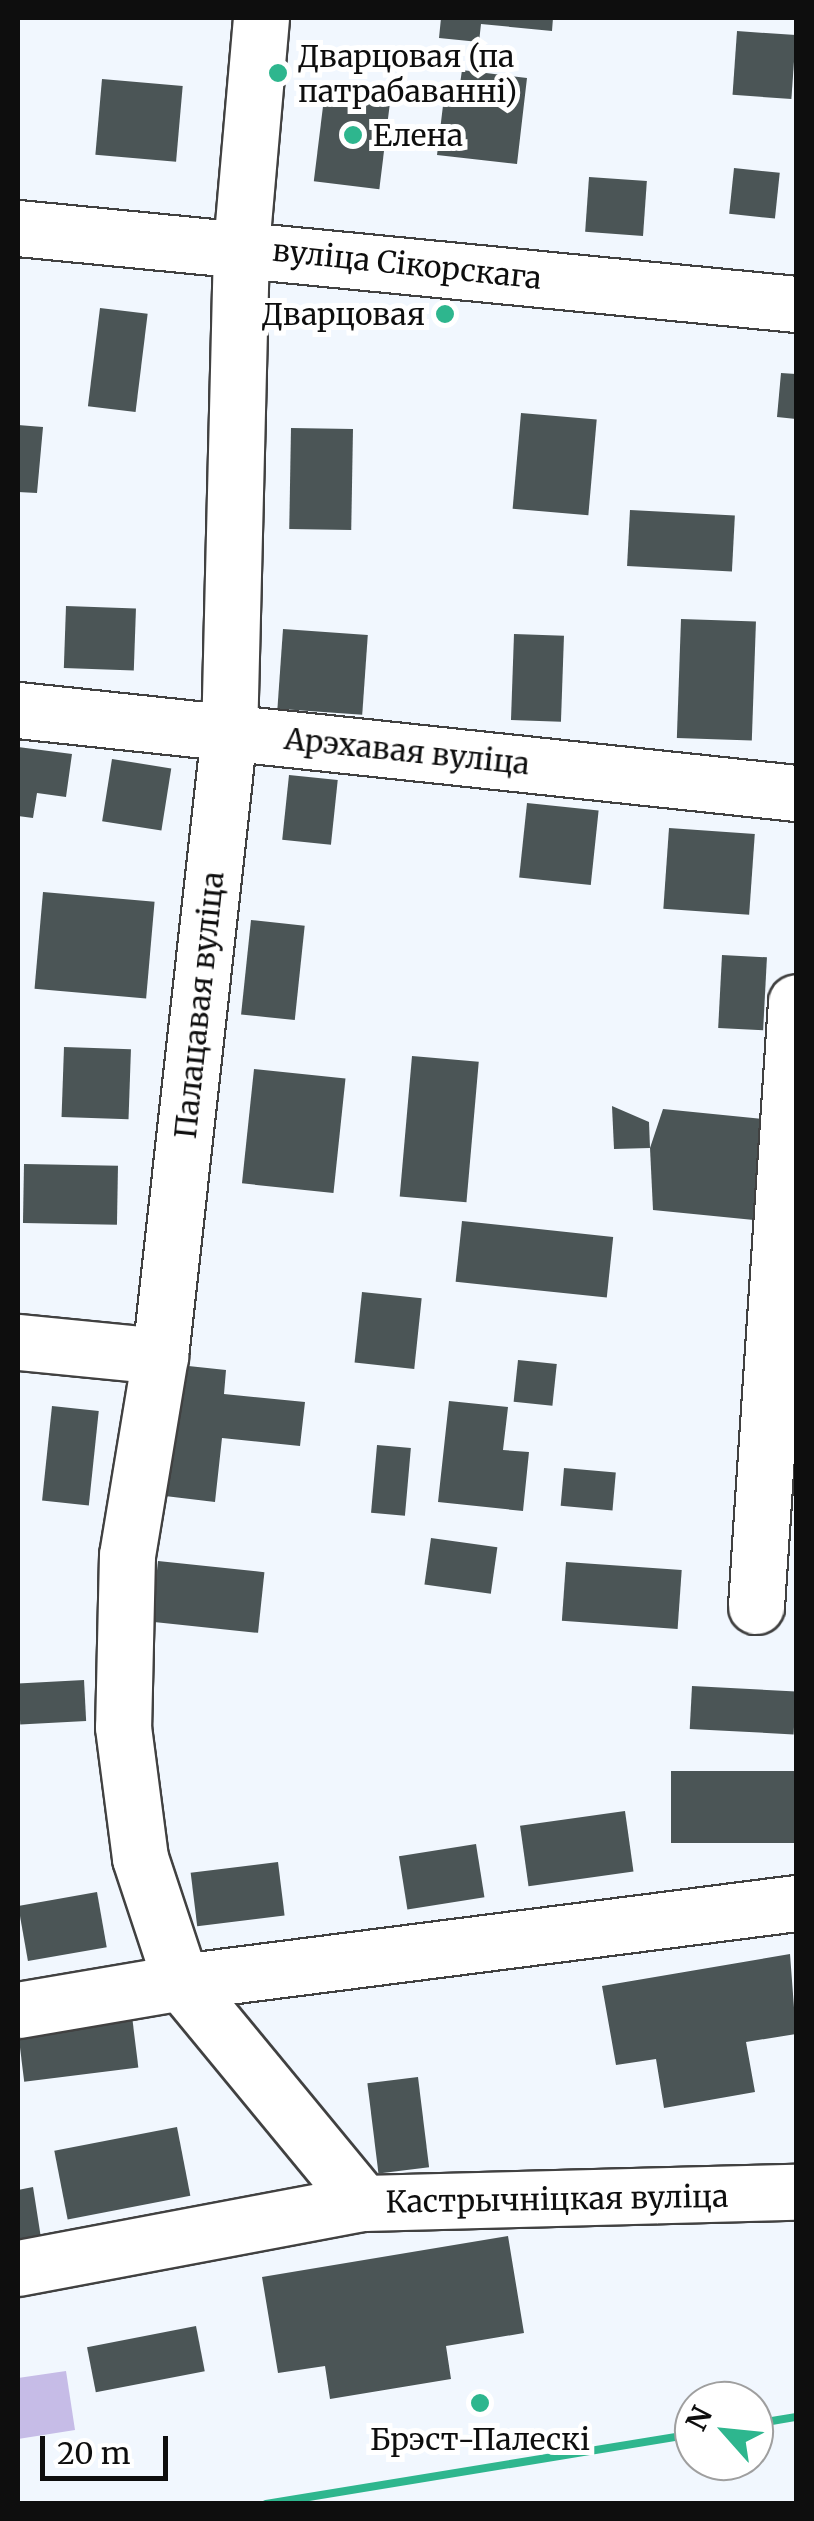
<!DOCTYPE html>
<html>
<head>
<meta charset="utf-8">
<style>
  body { margin:0 }
  #map { position:relative; width:814px; height:2521px; overflow:hidden; background:#f1f7fe; font-family:Merriweather,serif }
  div>[style] { position:absolute }
  [style*='--x'] { left:calc(var(--x)*1px); top:calc(var(--y)*1px); width:calc(var(--w)*1px); rotate:calc(var(--a)*1deg) }
  .green>* { inset:0; background:#c6bce7 }
  .building>* { inset:0; background:#4b5556; transform-origin:0 0 }
  .roads { filter:drop-shadow(2px 0 #414141) drop-shadow(-2px 0 #414141) drop-shadow(0 2px #414141) drop-shadow(0 -2px #414141) }
  .minor>* { height:55px; margin:-27.5px; padding:0 27.5px; transform-origin:27.5px; border-radius:27.5px; background:#fff }
  .rail>* { height:8px; margin:-4px; padding:0 4px; transform-origin:4px; border-radius:4px; background:#2eb68e }
  .dots>* { width:28px; height:28px; translate:-50% -50%; box-sizing:border-box; border:5px solid #fff; border-radius:50% }
  span { translate:-50% -50%; white-space:nowrap; text-align:center; line-height:1.15; -webkit-text-stroke:10px #fff; paint-order:stroke }
  .poi-label { font-size:30px; color:#0e0e0e }
  .left { translate:0 -50%; text-align:left }
  .right { translate:-100% -50%; text-align:right }
  .street-label { font-size:30px; color:#0e0e0e }
  .frame { position:absolute; inset:0; border:20px solid #0e0e0e; pointer-events:none }
  .north { position:absolute; left:674px; top:2381px; width:100px; height:100px; box-sizing:border-box; background:#fff; border:2px solid #9f9f9f; border-radius:50%; rotate:297deg; font-size:28px; font-weight:700; line-height:40px; text-align:center; color:#0e0e0e }
  .north::after { content:''; display:block; margin:auto; width:35px; height:45px; background:#2eb68e; clip-path:polygon(50% 0,100% 100%,50% 72%,0 100%) }
  .scale { position:absolute; left:40px; top:2436px; width:128px; height:45px; box-sizing:border-box; border:5px solid #0e0e0e; border-top:0; padding-left:12px; font-size:30px; line-height:35px; white-space:nowrap; color:#0e0e0e; -webkit-text-stroke:8px #fff; paint-order:stroke }
</style>
</head>
<body>
<div id="map">
  <div class="green">
    <div style="clip-path:polygon(66px 2371px,75px 2430px,18px 2439px,18px 2378px)"></div>
  </div>
  <div class="building">
    <div style="clip-path:polygon(441px 18px,553px 18px,552px 31px,481px 24px,479px 42px,439px 38px)"></div>
    <div style="left:737px;top:31px;width:59px;height:64px;rotate:4deg"></div>
    <div style="clip-path:polygon(462px 70px,527px 78px,517px 164px,437px 155px,445px 89px,459px 91px)"></div>
    <div style="left:102px;top:79px;width:81px;height:76px;rotate:5deg"></div>
    <div style="left:326px;top:82px;width:66px;height:100px;rotate:7deg"></div>
    <div style="left:734px;top:168px;width:46px;height:46px;rotate:6deg"></div>
    <div style="left:589px;top:177px;width:58px;height:55px;rotate:4deg"></div>
    <div style="left:100px;top:308px;width:48px;height:99px;rotate:7deg"></div>
    <div style="clip-path:polygon(781px 373px,796px 374px,796px 419px,777px 417px)"></div>
    <div style="left:521px;top:413px;width:76px;height:96px;rotate:5deg"></div>
    <div style="clip-path:polygon(18px 425px,43px 427px,37px 493px,18px 492px)"></div>
    <div style="left:291px;top:428px;width:62px;height:101px;rotate:1deg"></div>
    <div style="left:630px;top:510px;width:105px;height:56px;rotate:3deg"></div>
    <div style="left:66px;top:606px;width:70px;height:62px;rotate:2deg"></div>
    <div style="left:681px;top:619px;width:75px;height:119px;rotate:2deg"></div>
    <div style="left:283px;top:629px;width:85px;height:80px;rotate:4deg"></div>
    <div style="left:514px;top:634px;width:50px;height:86px;rotate:2deg"></div>
    <div style="clip-path:polygon(18px 747px,72px 754px,66px 797px,37px 793px,33px 818px,18px 816px)"></div>
    <div style="left:112px;top:759px;width:60px;height:63px;rotate:9deg"></div>
    <div style="left:289px;top:775px;width:49px;height:65px;rotate:6deg"></div>
    <div style="left:527px;top:803px;width:72px;height:75px;rotate:6deg"></div>
    <div style="left:669px;top:828px;width:86px;height:81px;rotate:4deg"></div>
    <div style="left:43px;top:892px;width:112px;height:97px;rotate:5deg"></div>
    <div style="left:251px;top:920px;width:54px;height:95px;rotate:6deg"></div>
    <div style="left:722px;top:955px;width:45px;height:73px;rotate:3deg"></div>
    <div style="left:64px;top:1047px;width:67px;height:70px;rotate:2deg"></div>
    <div style="left:412px;top:1056px;width:67px;height:141px;rotate:5deg"></div>
    <div style="left:254px;top:1069px;width:92px;height:115px;rotate:6deg"></div>
    <div style="clip-path:polygon(612px 1106px,649px 1122px,650px 1148px,614px 1149px)"></div>
    <div style="clip-path:polygon(663px 1109px,763px 1119px,754px 1220px,653px 1210px,650px 1148px)"></div>
    <div style="left:24px;top:1164px;width:94px;height:59px;rotate:1deg"></div>
    <div style="left:462px;top:1221px;width:152px;height:61px;rotate:6deg"></div>
    <div style="left:362px;top:1292px;width:60px;height:71px;rotate:6deg"></div>
    <div style="left:518px;top:1360px;width:39px;height:42px;rotate:6deg"></div>
    <div style="clip-path:polygon(179px 1365px,226px 1370px,224px 1394px,305px 1402px,300px 1446px,222px 1438px,215px 1502px,165px 1496px)"></div>
    <div style="clip-path:polygon(449px 1401px,508px 1407px,503px 1450px,529px 1452px,523px 1511px,438px 1502px)"></div>
    <div style="left:52px;top:1406px;width:47px;height:95px;rotate:6deg"></div>
    <div style="left:377px;top:1445px;width:34px;height:68px;rotate:5deg"></div>
    <div style="left:564px;top:1468px;width:52px;height:38px;rotate:5deg"></div>
    <div style="left:431px;top:1538px;width:67px;height:47px;rotate:8deg"></div>
    <div style="left:158px;top:1561px;width:107px;height:61px;rotate:6deg"></div>
    <div style="left:566px;top:1562px;width:116px;height:59px;rotate:4deg"></div>
    <div style="left:84px;top:1680px;width:41px;height:66px;rotate:87deg"></div>
    <div style="left:692px;top:1686px;width:104px;height:43px;rotate:3deg"></div>
    <div style="left:796px;top:1771px;width:72px;height:125px;rotate:90deg"></div>
    <div style="left:625px;top:1811px;width:61px;height:106px;rotate:82deg"></div>
    <div style="left:476px;top:1844px;width:54px;height:78px;rotate:81deg"></div>
    <div style="left:278px;top:1862px;width:54px;height:88px;rotate:83deg"></div>
    <div style="left:97px;top:1892px;width:56px;height:80px;rotate:80deg"></div>
    <div style="clip-path:polygon(790px 1954px,796px 2034px,746px 2042px,755px 2092px,664px 2108px,656px 2059px,616px 2065px,602px 1986px)"></div>
    <div style="left:132px;top:2016px;width:52px;height:115px;rotate:83deg"></div>
    <div style="left:418px;top:2077px;width:91px;height:51px;rotate:83deg"></div>
    <div style="left:177px;top:2127px;width:70px;height:125px;rotate:79deg"></div>
    <div style="clip-path:polygon(33px 2187px,41px 2238px,18px 2242px,18px 2190px)"></div>
    <div style="clip-path:polygon(508px 2236px,524px 2333px,446px 2346px,451px 2379px,330px 2399px,325px 2366px,278px 2373px,262px 2277px)"></div>
    <div style="left:196px;top:2326px;width:46px;height:111px;rotate:79deg"></div>
  </div>
  <div class="roads">
    <div class="minor">
      <div style="--x:261;--y:18;--w:230;--a:95"></div>
      <div style="--x:241;--y:247;--w:485;--a:91.4"></div>
      <div style="--x:229;--y:732;--w:628;--a:96.31"></div>
      <div style="--x:160;--y:1356;--w:202;--a:99.4"></div>
      <div style="--x:127;--y:1555;--w:172;--a:91.3"></div>
      <div style="--x:123;--y:1727;--w:132;--a:82.6"></div>
      <div style="--x:140;--y:1858;--w:131;--a:71.7"></div>
      <div style="--x:181;--y:1982;--w:286;--a:50.5"></div>
      <div style="--x:18;--y:228;--w:782;--a:5.58"></div>
      <div style="--x:18;--y:710;--w:782;--a:6.09"></div>
      <div style="--x:18;--y:1342;--w:143;--a:5.6"></div>
      <div style="--x:756;--y:1606;--w:605;--a:-86.21"></div>
      <div style="--x:18;--y:2010;--w:165;--a:-9.7"></div>
      <div style="--x:181;--y:1982;--w:620;--a:-7.32"></div>
      <div style="--x:18;--y:2268;--w:351;--a:-10.7"></div>
      <div style="--x:363;--y:2203;--w:433;--a:-1.5"></div>
    </div>
  </div>
  <div class="rail">
    <div style="--x:754;--y:2424;--w:43;--a:-9.5"></div>
    <div style="--x:266;--y:2504;--w:434;--a:-9.3"></div>
  </div>
  <div class="dots">
    <div style="left:278px;top:73px;background:#2eb68e"></div>
    <div style="left:353px;top:135px;background:#2eb68e"></div>
    <div style="left:445px;top:314px;background:#2eb68e"></div>
    <div style="left:480px;top:2403px;background:#2eb68e"></div>
  </div>
  <div class="poi-label">
    <span class="left" style="left:298px;top:73px">Дварцовая (па<br>патрабаванні)</span>
    <span class="left" style="left:373px;top:135px">Елена</span>
    <span class="right" style="left:425px;top:314px">Дварцовая</span>
    <span style="left:480px;top:2439px">Брэст-Палескі</span>
  </div>
  <div class="street-label">
    <span style="left:407px;top:264px;rotate:6deg">вуліца Сікорскага</span>
    <span style="left:407px;top:751px;rotate:6deg">Арэхавая вуліца</span>
    <span style="left:199px;top:1005px;rotate:-84deg">Палацавая вуліца</span>
    <span style="left:557px;top:2199px;rotate:-1deg">Кастрычніцкая вуліца</span>
  </div>
  <div class="frame"></div>
  <div class="north">N</div>
  <div class="scale">20 m</div>
</div>
</body>
</html>
